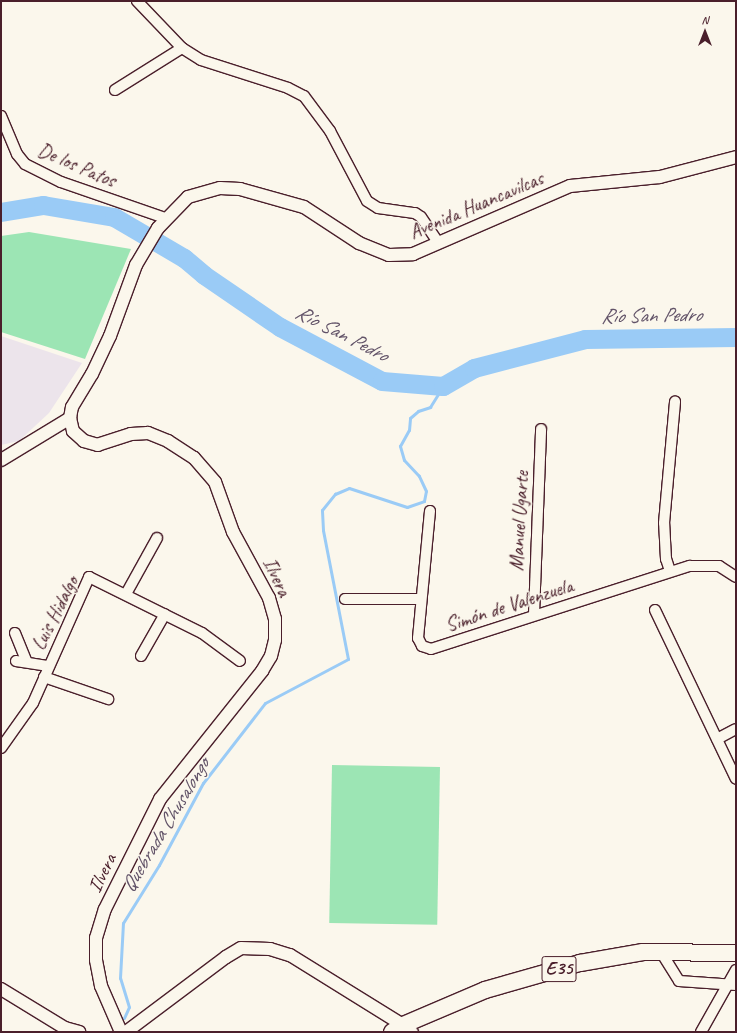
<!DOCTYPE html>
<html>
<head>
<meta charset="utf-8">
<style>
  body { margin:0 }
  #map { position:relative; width:737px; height:1033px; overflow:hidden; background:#fbf7ec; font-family:Caveat,sans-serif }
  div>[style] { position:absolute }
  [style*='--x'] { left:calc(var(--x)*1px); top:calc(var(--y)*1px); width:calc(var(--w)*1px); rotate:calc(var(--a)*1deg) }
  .built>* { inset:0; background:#ece4eb }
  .green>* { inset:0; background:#9ce5b4; transform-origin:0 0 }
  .stream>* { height:3px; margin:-1.5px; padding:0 1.5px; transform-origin:1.5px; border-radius:1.5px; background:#9acbf6 }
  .river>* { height:19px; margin:-9.5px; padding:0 9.5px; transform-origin:9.5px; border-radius:9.5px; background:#9acbf6 }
  .roads { filter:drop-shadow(1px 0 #4a1f2b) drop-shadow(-1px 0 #4a1f2b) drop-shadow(0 1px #4a1f2b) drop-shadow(0 -1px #4a1f2b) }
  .minor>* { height:10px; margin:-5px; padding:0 5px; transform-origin:5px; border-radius:5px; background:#fbf7ec }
  .tertiary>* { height:12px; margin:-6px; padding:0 6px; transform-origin:6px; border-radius:6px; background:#fbf7ec }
  .trunk>* { height:16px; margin:-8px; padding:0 8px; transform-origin:8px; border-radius:8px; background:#fbf7ec }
  span { translate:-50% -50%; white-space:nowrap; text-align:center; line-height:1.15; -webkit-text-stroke:3px #fbf7ec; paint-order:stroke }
  .shield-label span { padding:1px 3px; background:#fbf7ec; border:1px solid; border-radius:3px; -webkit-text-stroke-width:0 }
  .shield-label { font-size:19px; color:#4a1f2b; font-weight:700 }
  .street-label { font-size:20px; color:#4a1f2b }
  .water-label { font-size:21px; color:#625368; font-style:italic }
  .frame { position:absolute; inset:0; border:2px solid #4a1f2b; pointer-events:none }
  .north { position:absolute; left:685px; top:12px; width:40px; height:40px; -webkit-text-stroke:3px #fbf7ec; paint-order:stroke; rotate:0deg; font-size:11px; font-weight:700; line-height:16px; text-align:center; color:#4a1f2b }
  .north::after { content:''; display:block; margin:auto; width:14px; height:18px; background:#4a1f2b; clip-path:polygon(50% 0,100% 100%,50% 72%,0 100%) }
</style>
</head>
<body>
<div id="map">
  <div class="built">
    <div style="clip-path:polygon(1px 336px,82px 363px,49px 413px,19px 441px,1px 445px)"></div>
  </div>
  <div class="green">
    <div style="clip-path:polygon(29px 232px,131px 249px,85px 359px,1px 332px,1px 236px)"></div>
    <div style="left:332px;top:765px;width:108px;height:158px;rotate:1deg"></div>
  </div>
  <div class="stream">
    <div style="--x:124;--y:1018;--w:12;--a:-66"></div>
    <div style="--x:129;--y:1007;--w:30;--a:-107"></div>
    <div style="--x:120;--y:978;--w:55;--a:-86.9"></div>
    <div style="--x:123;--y:923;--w:68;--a:-58.2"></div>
    <div style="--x:159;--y:865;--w:93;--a:-61.8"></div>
    <div style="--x:203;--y:783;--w:101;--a:-52.2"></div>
    <div style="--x:265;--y:703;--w:94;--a:-27.9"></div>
    <div style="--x:348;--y:659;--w:131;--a:-101"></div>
    <div style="--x:323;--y:530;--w:20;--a:-93"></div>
    <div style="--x:322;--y:510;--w:21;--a:-51"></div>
    <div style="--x:335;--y:494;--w:15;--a:-23"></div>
    <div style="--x:349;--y:488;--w:61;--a:18.1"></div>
    <div style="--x:407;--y:507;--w:18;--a:-19"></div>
    <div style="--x:424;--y:501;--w:10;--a:-79"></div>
    <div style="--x:426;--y:491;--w:17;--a:-115"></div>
    <div style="--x:419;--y:476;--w:22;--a:-133"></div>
    <div style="--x:404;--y:460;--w:15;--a:-106"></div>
    <div style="--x:400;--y:446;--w:18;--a:-61"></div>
    <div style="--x:409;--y:430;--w:12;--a:-85"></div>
    <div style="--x:410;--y:418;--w:11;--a:-41"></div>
    <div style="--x:418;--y:411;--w:13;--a:-18"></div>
    <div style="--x:430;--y:407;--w:25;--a:-58"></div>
  </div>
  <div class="river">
    <div style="--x:1;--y:212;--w:43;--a:-9.5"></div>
    <div style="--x:43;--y:205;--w:72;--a:9.6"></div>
    <div style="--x:114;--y:217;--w:81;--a:30.4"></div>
    <div style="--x:184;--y:258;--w:26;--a:40"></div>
    <div style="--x:204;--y:275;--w:92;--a:34.4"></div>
    <div style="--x:280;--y:327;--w:115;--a:27.9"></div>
    <div style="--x:382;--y:381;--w:61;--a:4.7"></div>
    <div style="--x:443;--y:386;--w:36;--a:-30"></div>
    <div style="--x:474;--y:368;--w:115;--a:-14.6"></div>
    <div style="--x:585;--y:339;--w:151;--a:-0.8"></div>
  </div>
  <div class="roads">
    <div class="minor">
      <div style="--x:137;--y:1;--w:65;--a:46.2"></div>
      <div style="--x:182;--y:48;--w:22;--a:32"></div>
      <div style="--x:201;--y:60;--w:91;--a:17.8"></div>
      <div style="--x:288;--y:88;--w:18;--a:27"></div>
      <div style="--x:304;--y:96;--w:44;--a:53.4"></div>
      <div style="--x:330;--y:131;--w:79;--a:62.1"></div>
      <div style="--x:367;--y:201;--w:13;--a:32"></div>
      <div style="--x:378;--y:208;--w:37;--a:8"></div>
      <div style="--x:415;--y:213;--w:7;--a:34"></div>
      <div style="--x:421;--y:217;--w:30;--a:56"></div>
      <div style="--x:115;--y:90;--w:79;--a:-32.1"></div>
      <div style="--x:1;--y:116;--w:41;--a:67.2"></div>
      <div style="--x:17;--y:154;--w:13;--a:51"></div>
      <div style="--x:25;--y:164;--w:40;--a:26.6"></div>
      <div style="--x:61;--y:182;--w:110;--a:19.1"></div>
      <div style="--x:430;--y:511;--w:128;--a:95.4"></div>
      <div style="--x:418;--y:638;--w:9;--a:63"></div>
      <div style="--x:422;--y:646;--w:9;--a:18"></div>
      <div style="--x:431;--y:649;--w:272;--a:-17.8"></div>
      <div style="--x:690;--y:566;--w:29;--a:0"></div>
      <div style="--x:719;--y:566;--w:20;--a:33"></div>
      <div style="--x:670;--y:571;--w:13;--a:-108"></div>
      <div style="--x:666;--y:559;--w:36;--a:-93"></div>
      <div style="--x:664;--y:523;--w:122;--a:-84.8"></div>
      <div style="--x:126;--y:594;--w:64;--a:-61"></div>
      <div style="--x:345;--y:599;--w:76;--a:0"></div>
      <div style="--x:655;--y:610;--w:187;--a:64.4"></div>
      <div style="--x:534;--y:614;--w:185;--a:-87.8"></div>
      <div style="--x:15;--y:633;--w:31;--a:68"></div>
      <div style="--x:141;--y:656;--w:48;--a:-60.3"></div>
      <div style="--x:16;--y:661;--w:33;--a:9"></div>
      <div style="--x:44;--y:677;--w:68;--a:19"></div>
      <div style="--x:717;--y:739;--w:21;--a:-28"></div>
      <div style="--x:1;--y:748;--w:55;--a:-54.6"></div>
      <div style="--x:33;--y:703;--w:138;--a:-66"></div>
      <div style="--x:89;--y:577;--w:126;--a:26.4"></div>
      <div style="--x:202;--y:633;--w:47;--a:36.4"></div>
      <div style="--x:661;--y:952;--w:34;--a:58"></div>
      <div style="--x:679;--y:981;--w:57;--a:4"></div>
      <div style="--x:403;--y:1025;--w:12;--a:35"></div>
      <div style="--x:701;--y:1032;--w:71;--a:-60.6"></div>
    </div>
    <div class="tertiary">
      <div style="--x:1;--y:460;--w:81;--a:-31.3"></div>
      <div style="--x:1;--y:989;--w:75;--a:31.4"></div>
      <div style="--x:65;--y:1028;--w:15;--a:16"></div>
      <div style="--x:121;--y:1032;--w:50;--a:-113.5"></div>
      <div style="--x:101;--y:986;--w:26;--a:-101"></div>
      <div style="--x:96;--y:960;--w:22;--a:-90"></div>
      <div style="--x:96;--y:938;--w:30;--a:-73"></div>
      <div style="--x:105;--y:909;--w:123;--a:-63.4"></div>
      <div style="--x:160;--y:799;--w:164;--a:-51.4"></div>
      <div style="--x:262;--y:671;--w:17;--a:-59"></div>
      <div style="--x:271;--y:656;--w:16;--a:-76"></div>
      <div style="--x:275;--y:640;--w:21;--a:-90"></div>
      <div style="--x:275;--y:619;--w:22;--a:-106"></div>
      <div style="--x:269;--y:598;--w:75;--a:-118.6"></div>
      <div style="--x:233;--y:532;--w:53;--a:-109.8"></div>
      <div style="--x:215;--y:482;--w:32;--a:-131"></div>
      <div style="--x:194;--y:458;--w:31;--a:-147"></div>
      <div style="--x:168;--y:441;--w:22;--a:-158"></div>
      <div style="--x:148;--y:433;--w:17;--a:177"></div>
      <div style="--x:131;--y:434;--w:35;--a:162"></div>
      <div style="--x:98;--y:445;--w:15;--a:-164"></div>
      <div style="--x:84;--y:441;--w:15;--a:-138"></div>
      <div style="--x:73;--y:431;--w:13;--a:-103"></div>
      <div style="--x:70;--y:418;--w:11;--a:-80"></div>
      <div style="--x:72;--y:407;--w:39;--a:-59"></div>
      <div style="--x:92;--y:374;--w:42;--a:-64.7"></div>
      <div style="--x:110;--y:336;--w:76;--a:-69.9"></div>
      <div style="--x:136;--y:265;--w:43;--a:-59.3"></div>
      <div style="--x:158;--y:228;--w:43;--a:-45.9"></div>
      <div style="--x:188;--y:197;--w:33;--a:-16"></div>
      <div style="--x:220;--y:188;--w:20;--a:3"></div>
      <div style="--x:240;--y:189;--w:66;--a:15.7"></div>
      <div style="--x:304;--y:207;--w:66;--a:33.2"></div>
      <div style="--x:359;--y:243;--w:32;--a:22"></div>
      <div style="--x:389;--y:255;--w:24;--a:-2"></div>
      <div style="--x:413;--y:254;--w:171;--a:-23.4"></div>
      <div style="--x:570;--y:186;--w:90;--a:-5.7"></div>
      <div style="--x:660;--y:177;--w:79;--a:-14.7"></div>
      <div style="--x:126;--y:1032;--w:125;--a:-36.9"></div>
      <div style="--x:226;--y:957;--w:17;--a:-31"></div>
      <div style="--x:241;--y:948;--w:29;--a:2"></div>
      <div style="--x:270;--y:949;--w:21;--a:17"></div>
      <div style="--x:290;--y:955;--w:133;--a:31.8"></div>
    </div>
    <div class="trunk">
      <div style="--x:392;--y:1032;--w:13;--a:-32"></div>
      <div style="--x:403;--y:1025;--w:89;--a:-23.1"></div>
      <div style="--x:485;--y:990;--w:99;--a:-15.9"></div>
      <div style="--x:580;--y:963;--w:64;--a:-9.9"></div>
      <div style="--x:643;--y:952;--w:93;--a:0.6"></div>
    </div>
  </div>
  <div class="shield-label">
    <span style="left:559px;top:969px">E35</span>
  </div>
  <div class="street-label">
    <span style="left:77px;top:165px;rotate:23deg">De los Patos</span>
    <span style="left:476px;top:205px;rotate:-23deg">Avenida Huancavilcas</span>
    <span style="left:519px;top:521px;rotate:-87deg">Manuel Ugarte</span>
    <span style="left:277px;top:577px;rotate:64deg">Ilvera</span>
    <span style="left:509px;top:605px;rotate:-18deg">Simón de Valenzuela</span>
    <span style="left:55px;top:613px;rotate:-63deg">Luis Hidalgo</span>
    <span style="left:102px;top:873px;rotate:-64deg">Ilvera</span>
  </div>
  <div class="water-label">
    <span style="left:651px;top:315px;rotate:-1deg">Río San Pedro</span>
    <span style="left:342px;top:333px;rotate:27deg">Río San Pedro</span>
    <span style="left:165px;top:825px;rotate:-59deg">Quebrada Chusalongo</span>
  </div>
  <div class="frame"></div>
  <div class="north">N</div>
</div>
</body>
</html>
